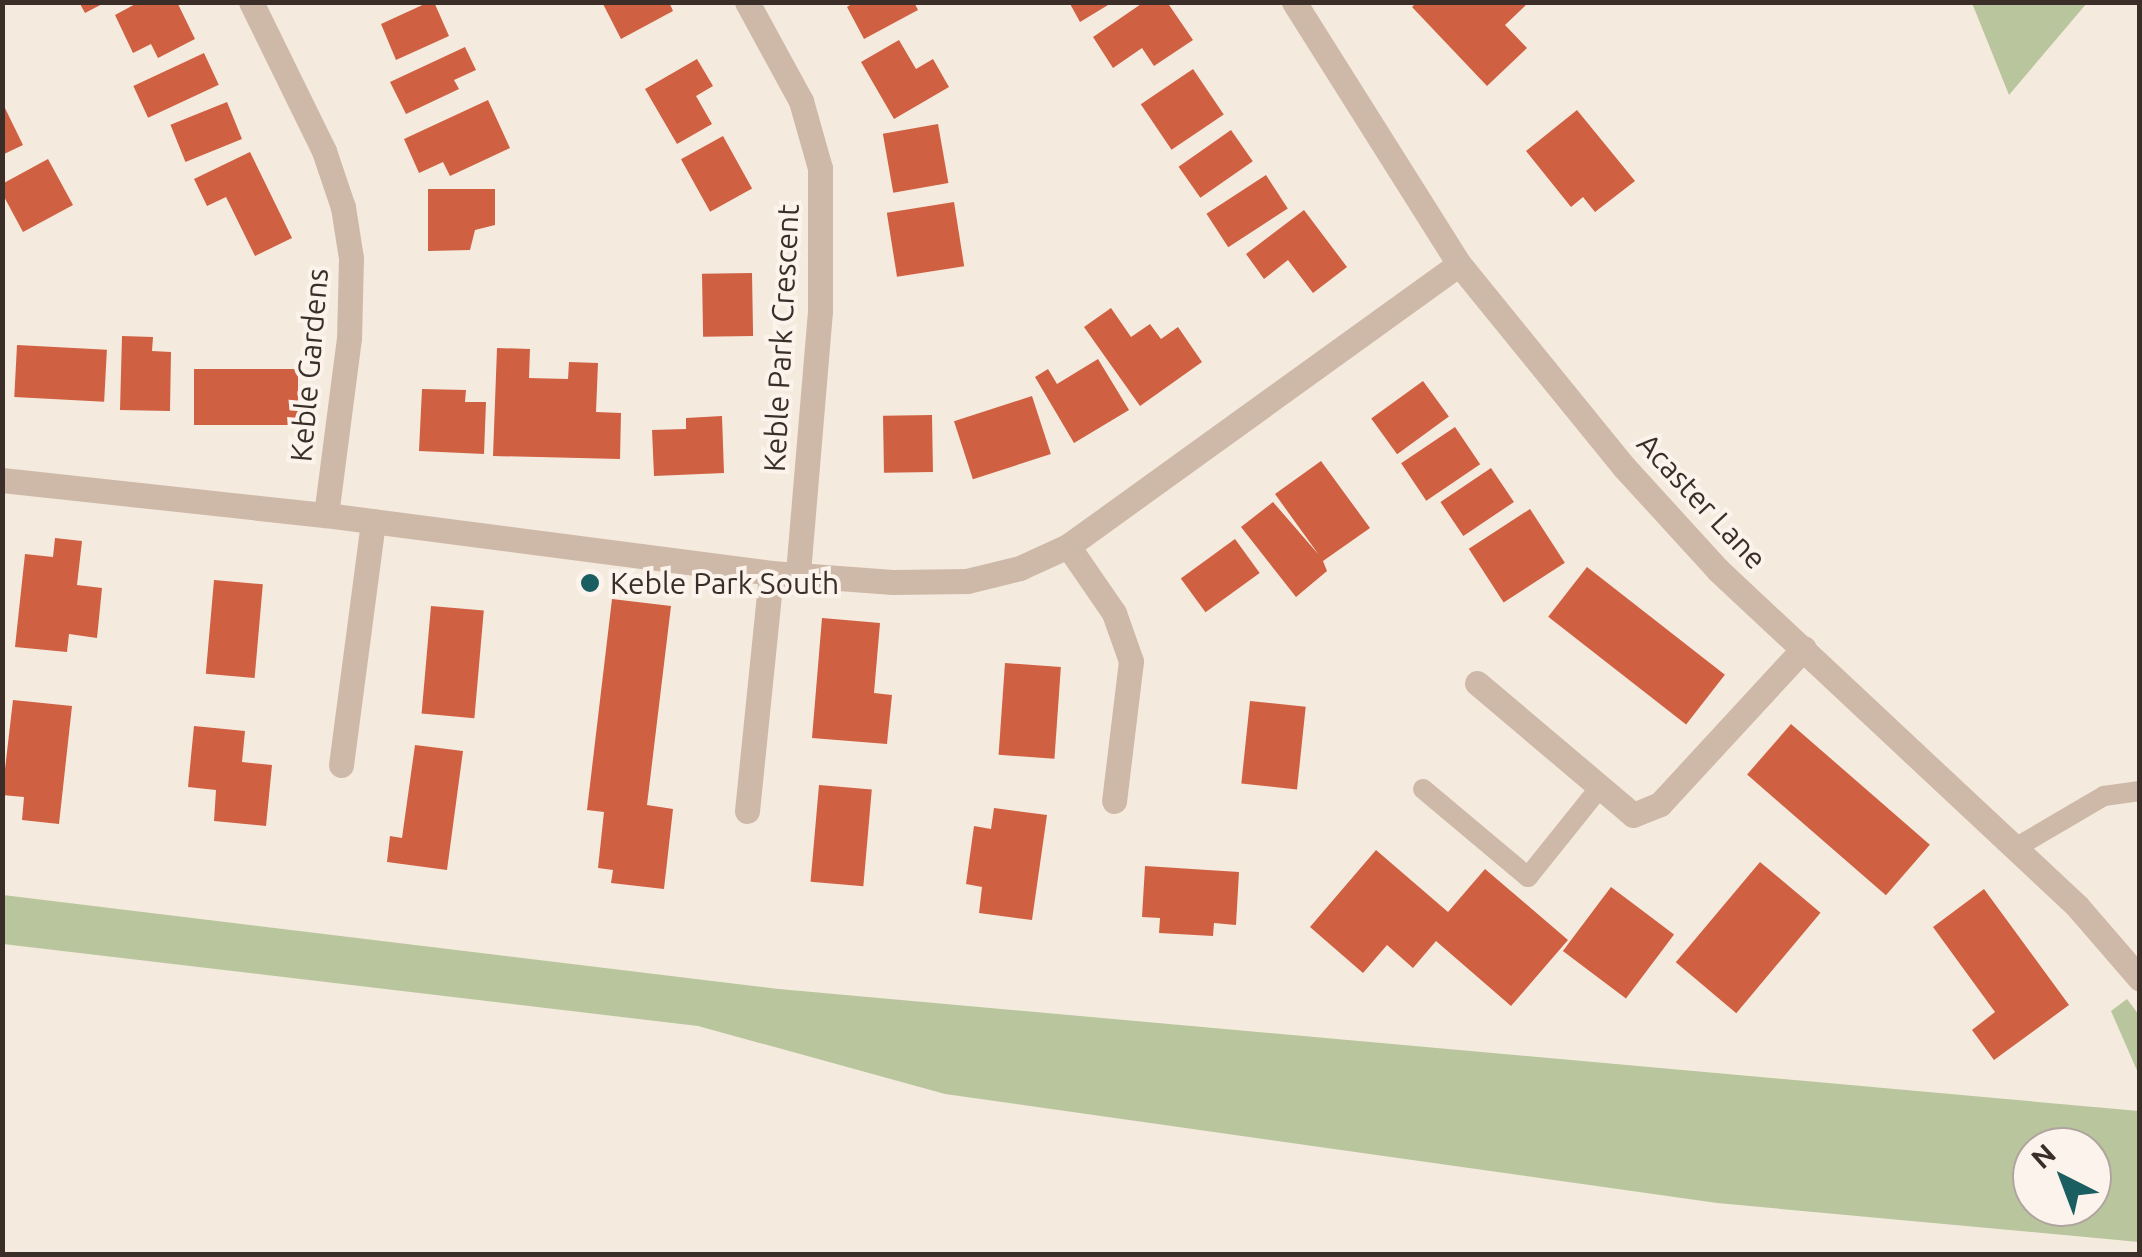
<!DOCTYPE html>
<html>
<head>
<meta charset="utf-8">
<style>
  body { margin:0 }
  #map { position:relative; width:2142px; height:1257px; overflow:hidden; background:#f5eade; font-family:Ubuntu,sans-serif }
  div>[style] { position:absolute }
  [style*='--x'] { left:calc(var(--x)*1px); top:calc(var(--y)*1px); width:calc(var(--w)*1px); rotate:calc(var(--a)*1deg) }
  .green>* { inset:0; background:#b9c69d }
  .building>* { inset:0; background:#d06042; transform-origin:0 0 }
  .service>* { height:20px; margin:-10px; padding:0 10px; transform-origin:10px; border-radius:10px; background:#ceb9a9 }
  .minor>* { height:25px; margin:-12.5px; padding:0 12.5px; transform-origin:12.5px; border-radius:12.5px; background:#ceb9a9 }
  .tertiary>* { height:25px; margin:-12.5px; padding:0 12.5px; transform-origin:12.5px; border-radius:12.5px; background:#ceb9a9 }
  .dots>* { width:28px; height:28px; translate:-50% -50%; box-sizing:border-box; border:5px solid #fcf4ec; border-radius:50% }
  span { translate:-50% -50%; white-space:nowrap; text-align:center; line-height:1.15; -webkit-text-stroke:8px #fcf4ec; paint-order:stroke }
  .street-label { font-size:30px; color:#3b2e29 }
  .poi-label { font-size:30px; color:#3b2e29 }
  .left { translate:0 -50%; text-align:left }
  .frame { position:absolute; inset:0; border:5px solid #3b2e29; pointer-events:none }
  .north { position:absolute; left:2012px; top:1127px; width:100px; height:100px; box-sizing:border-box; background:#fcf4ec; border:2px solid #afa59e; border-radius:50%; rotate:318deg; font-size:28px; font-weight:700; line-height:40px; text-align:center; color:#3b2e29 }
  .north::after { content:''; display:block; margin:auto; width:35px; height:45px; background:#1b5e61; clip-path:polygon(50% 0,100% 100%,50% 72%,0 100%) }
</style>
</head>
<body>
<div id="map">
  <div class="green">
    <div style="clip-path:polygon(1972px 3px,2087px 3px,2009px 95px)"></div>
    <div style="clip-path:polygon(evenodd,3px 895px,779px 989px,2139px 1111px,2139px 1242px,1717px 1203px,945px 1094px,698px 1026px,3px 944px,3px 895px,2032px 1147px,2092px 1147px,2092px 1207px,2032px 1207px,2032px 1147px)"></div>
    <div style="clip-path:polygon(2127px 999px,2139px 1015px,2139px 1075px,2111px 1011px)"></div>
  </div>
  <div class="building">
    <div style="clip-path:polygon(79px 2px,106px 2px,85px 13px)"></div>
    <div style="clip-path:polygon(139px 2px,177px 2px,195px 39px,158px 58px,151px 44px,133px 53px,115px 15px)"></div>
    <div style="clip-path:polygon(429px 2px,434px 2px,449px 36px,396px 60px,381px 24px)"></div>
    <div style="clip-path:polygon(602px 2px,669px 2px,673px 11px,621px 39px)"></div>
    <div style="clip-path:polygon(855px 2px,914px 2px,918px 10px,864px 39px,847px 7px)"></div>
    <div style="clip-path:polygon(1069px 2px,1113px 2px,1080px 22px)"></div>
    <div style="clip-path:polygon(1144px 2px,1167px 2px,1193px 40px,1154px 66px,1142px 48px,1113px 68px,1093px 37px)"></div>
    <div style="clip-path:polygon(1417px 2px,1529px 2px,1505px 25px,1527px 48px,1487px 86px,1412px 7px)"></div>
    <div style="clip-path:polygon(899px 40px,916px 69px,933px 59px,949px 87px,894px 119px,861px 62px)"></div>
    <div style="clip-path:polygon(465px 47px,476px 70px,454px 80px,459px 89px,406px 114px,390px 82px)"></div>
    <div style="left:204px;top:53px;width:35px;height:78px;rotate:65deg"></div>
    <div style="clip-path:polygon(697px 59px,713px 86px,696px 96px,712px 124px,677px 144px,645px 89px)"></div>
    <div style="left:1193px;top:69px;width:55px;height:63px;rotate:56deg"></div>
    <div style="clip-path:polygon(488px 100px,510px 148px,450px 176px,443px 162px,419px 173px,404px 139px)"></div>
    <div style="clip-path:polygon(2px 102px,23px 145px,2px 155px)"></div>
    <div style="left:227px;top:102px;width:40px;height:61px;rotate:68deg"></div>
    <div style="clip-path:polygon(1577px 110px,1635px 181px,1595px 212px,1583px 197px,1571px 207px,1526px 151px)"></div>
    <div style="left:938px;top:124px;width:60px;height:56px;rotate:80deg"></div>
    <div style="left:1231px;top:130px;width:38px;height:64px;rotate:55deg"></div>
    <div style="left:723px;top:136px;width:60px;height:48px;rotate:61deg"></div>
    <div style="clip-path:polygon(250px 152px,292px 238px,255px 256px,226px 197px,207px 206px,194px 179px)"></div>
    <div style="clip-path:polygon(48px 159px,73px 205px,23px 232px,2px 193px,2px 184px)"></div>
    <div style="left:1266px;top:175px;width:40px;height:71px;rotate:57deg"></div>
    <div style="clip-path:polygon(428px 189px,495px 189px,495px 225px,475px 230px,470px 250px,428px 251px)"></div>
    <div style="left:954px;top:202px;width:65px;height:68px;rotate:81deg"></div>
    <div style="clip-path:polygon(1304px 210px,1347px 267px,1313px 293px,1288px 260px,1264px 279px,1246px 254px)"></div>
    <div style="left:752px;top:273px;width:63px;height:50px;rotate:89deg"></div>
    <div style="clip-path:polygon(1111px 308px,1131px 337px,1150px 324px,1161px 339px,1178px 327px,1202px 362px,1140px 406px,1084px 327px)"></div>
    <div style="clip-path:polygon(122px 336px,153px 337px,152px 351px,171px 352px,170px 411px,120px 410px)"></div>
    <div style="left:17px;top:345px;width:90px;height:52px;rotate:3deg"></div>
    <div style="clip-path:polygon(497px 348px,530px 349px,529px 378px,568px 379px,569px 362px,598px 363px,596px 412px,621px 413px,620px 459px,493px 456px)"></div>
    <div style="clip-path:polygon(1098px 359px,1129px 410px,1074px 443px,1035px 377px,1048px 369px,1057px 384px)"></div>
    <div style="left:194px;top:369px;width:104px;height:56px"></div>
    <div style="left:1423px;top:381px;width:44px;height:64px;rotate:54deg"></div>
    <div style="clip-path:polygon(422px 389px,466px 390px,465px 402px,486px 402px,484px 454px,419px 451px)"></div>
    <div style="left:1032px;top:396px;width:61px;height:82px;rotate:72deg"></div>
    <div style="left:932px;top:415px;width:57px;height:49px;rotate:89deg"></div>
    <div style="clip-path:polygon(722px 416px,724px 473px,654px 476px,652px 430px,686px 429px,686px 418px)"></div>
    <div style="left:1455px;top:427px;width:45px;height:65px;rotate:56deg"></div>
    <div style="clip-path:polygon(1321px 461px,1370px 528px,1323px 561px,1327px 571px,1296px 597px,1241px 527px,1273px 502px,1319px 555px,1275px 494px)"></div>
    <div style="left:1491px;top:468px;width:41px;height:61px;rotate:56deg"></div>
    <div style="left:1530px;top:509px;width:64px;height:73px;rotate:57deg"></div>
    <div style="clip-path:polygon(55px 538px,82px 541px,77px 585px,102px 588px,97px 638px,69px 634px,67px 652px,15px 647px,25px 554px,53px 557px)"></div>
    <div style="left:1235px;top:539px;width:42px;height:67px;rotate:54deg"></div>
    <div style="left:1587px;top:567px;width:175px;height:63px;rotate:38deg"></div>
    <div style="left:214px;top:580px;width:49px;height:94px;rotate:5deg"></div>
    <div style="clip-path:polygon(612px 599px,671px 606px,647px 805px,673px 809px,664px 889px,611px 883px,613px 870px,598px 868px,604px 812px,587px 810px)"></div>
    <div style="left:431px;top:606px;width:53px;height:108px;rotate:5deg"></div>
    <div style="clip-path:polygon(822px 618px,880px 623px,874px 693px,892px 695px,887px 744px,812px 738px)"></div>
    <div style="left:1005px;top:663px;width:56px;height:92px;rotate:4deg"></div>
    <div style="clip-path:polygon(13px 700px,72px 706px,59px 824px,22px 820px,24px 797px,2px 795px)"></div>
    <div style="left:1250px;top:701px;width:56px;height:83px;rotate:6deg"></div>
    <div style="left:1791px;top:724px;width:184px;height:67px;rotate:41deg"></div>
    <div style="clip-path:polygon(194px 726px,245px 731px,242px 762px,272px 765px,266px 826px,214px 821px,216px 790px,188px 787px)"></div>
    <div style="clip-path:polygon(415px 745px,463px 751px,447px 870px,387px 862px,390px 836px,402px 838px)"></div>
    <div style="left:819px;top:785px;width:53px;height:97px;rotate:5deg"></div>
    <div style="clip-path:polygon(994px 808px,1047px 815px,1032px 920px,979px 913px,982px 887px,966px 884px,974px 826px,991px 829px)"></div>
    <div style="clip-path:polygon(1376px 850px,1448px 912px,1485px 869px,1568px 940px,1511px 1006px,1436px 941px,1413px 968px,1387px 945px,1363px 973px,1310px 927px)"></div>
    <div style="left:1760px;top:862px;width:79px;height:131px;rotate:40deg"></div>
    <div style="clip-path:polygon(1145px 866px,1239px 872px,1236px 925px,1214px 923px,1213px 936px,1159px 933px,1160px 918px,1142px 917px)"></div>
    <div style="left:1611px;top:887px;width:79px;height:80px;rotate:37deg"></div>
    <div style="clip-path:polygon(1984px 889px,2069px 1005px,1994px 1060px,1972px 1030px,1995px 1012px,1933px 927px)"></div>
  </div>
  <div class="service">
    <div style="--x:1423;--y:789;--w:137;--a:40"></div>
    <div style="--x:1528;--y:877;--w:117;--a:-51.3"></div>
    <div style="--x:2017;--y:847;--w:101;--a:-30.4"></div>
    <div style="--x:2104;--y:796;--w:36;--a:-8"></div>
  </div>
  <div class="minor">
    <div style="--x:251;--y:2;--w:166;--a:63.9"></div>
    <div style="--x:324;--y:151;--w:59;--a:71.3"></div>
    <div style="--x:343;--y:207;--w:52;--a:81.1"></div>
    <div style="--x:351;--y:258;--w:80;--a:91.4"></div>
    <div style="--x:349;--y:338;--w:178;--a:97.4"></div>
    <div style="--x:747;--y:2;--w:113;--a:61.4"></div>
    <div style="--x:801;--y:101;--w:70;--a:74.2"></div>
    <div style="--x:820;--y:168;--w:143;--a:90"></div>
    <div style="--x:820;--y:311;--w:263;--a:94.8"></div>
    <div style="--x:2;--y:480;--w:326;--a:6.2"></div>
    <div style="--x:326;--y:515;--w:449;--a:7.4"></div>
    <div style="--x:771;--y:573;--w:122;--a:4.2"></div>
    <div style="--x:893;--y:582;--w:74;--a:-0.8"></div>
    <div style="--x:967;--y:581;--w:55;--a:-13.8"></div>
    <div style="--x:1020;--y:568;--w:53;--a:-24.6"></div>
    <div style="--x:1068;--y:546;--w:482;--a:-35.8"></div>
    <div style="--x:1068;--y:546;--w:81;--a:55.5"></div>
    <div style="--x:1114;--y:613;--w:51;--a:70.5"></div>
    <div style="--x:1131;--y:661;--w:141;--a:96.9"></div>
    <div style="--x:1477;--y:683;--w:204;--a:40.2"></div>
    <div style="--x:1633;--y:815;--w:29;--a:-22"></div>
    <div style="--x:1660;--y:804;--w:212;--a:-47.3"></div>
    <div style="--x:341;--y:765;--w:246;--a:-82.5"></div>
    <div style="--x:747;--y:811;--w:239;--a:-84.2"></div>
  </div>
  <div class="tertiary">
    <div style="--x:1294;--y:2;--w:310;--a:57.8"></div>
    <div style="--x:1459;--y:264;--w:262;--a:50.9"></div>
    <div style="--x:1624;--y:467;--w:139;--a:47.6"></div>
    <div style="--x:1718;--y:570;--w:492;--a:43.1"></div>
    <div style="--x:2077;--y:906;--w:96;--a:49.2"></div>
  </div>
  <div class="dots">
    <div style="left:590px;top:583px;background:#1b5e61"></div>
  </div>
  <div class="street-label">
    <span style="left:781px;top:338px;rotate:-87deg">Keble Park Crescent</span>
    <span style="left:309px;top:365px;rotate:-85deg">Keble Gardens</span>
    <span style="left:1702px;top:501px;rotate:47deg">Acaster Lane</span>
  </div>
  <div class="poi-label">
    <span class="left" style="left:610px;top:583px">Keble Park South</span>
  </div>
  <div class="frame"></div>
  <div class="north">N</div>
</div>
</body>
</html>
